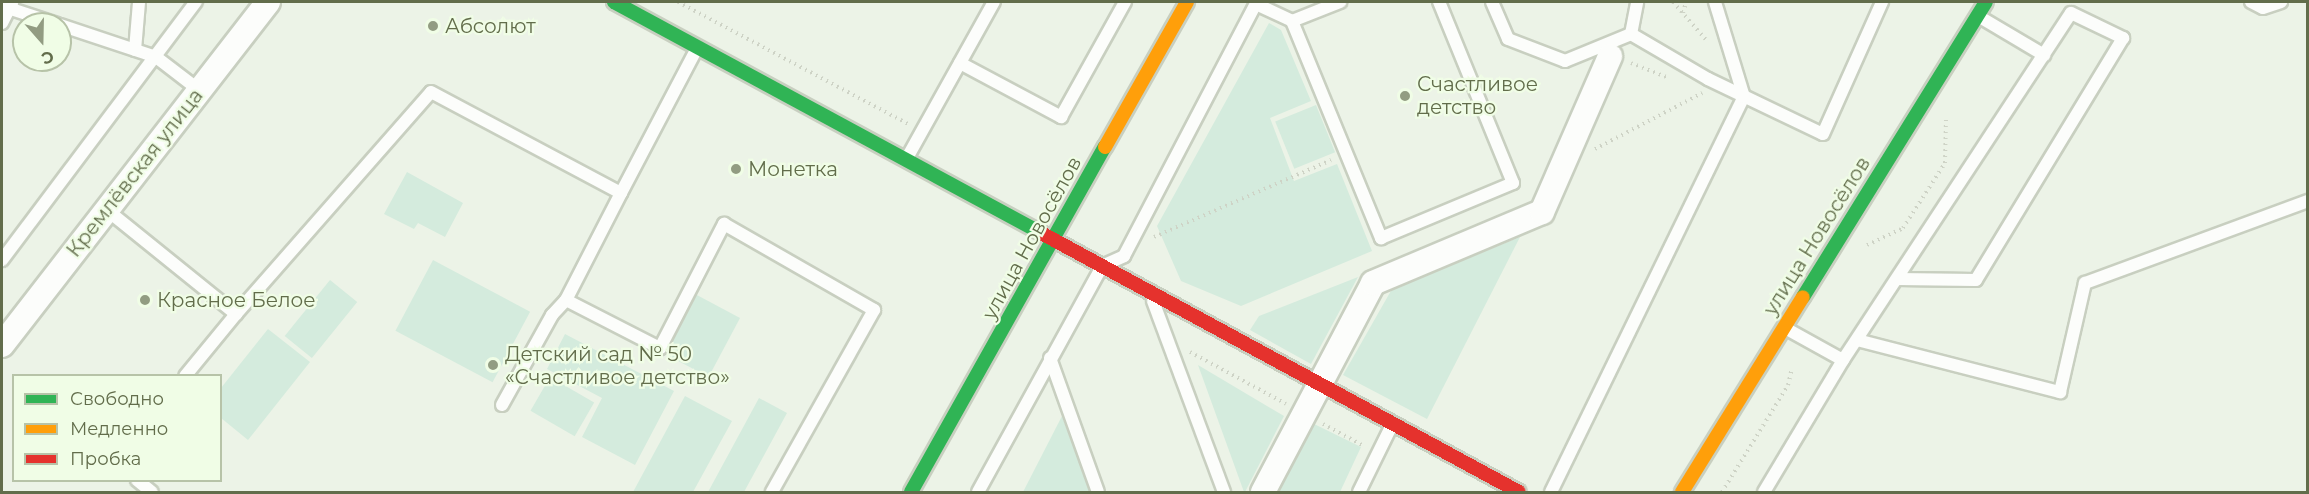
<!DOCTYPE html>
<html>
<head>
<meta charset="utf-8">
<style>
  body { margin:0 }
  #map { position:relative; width:2309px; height:494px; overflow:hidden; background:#ecf3e7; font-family:Montserrat,sans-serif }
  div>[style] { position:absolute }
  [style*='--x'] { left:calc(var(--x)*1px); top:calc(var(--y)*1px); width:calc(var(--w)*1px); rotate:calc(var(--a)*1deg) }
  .green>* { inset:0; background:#d4ebdd; transform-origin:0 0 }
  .path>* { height:4px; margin-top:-2px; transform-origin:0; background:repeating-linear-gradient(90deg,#ced3c6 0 1.5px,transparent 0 6px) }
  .roads { filter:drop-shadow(2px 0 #c8cfc0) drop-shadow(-2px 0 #c8cfc0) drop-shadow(0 2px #c8cfc0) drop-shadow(0 -2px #c8cfc0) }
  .lane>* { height:12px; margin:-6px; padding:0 6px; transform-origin:6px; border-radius:6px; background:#fcfdfb }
  .street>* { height:24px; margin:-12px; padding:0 12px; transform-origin:12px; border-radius:12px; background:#fcfdfb }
  .fast>* { height:14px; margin:-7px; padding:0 7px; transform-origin:7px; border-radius:7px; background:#30b455 }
  .slow>* { height:14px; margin:-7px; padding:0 7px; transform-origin:7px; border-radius:7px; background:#ff9f0a }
  .jam>* { height:14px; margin:-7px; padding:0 7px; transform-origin:7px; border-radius:7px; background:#e5322d }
  .dots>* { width:16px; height:16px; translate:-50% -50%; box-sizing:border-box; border:3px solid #f0fde6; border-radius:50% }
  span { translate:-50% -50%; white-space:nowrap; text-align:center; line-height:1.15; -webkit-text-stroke:4.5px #f0fde6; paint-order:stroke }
  .poi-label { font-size:20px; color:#626d4b }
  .left { translate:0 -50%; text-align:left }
  .street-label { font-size:20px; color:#626d4b }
  .frame { position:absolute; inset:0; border:3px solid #626d4b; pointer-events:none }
  .legend { position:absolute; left:12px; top:374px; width:210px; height:108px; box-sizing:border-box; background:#f0fde6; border:2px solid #b7c3a8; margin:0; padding:8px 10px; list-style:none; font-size:18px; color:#626d4b }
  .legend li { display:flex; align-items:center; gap:12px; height:30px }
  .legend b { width:30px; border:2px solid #b7c3a8 }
  .north { position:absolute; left:12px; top:12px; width:60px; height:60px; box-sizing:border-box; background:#f0fde6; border:2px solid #b7c3a8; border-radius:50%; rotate:160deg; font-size:16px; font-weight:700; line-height:24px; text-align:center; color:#626d4b }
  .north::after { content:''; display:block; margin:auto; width:21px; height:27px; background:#929c82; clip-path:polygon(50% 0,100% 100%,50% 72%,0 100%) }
</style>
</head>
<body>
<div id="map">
  <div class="green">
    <div style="clip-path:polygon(1269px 23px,1281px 30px,1311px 101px,1270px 118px,1294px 181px,1337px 164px,1372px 251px,1241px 306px,1181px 281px,1157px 226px)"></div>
    <div style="left:1316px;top:105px;width:51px;height:44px;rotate:68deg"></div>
    <div style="clip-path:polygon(407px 172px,463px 203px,445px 237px,418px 223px,414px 229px,384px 214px)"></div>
    <div style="clip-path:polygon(1520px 237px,1427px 419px,1343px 375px,1392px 289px)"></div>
    <div style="left:433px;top:260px;width:110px;height:80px;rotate:28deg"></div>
    <div style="clip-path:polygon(1358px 277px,1311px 364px,1250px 330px,1259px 316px)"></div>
    <div style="left:330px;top:280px;width:35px;height:72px;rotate:39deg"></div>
    <div style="left:695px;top:294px;width:51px;height:67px;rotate:28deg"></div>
    <div style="clip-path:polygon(268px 329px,310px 362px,248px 440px,221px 418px,221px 388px)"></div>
    <div style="clip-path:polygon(565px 334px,674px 391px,635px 465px,582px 437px,602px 398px,547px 369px)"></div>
    <div style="clip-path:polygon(1198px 365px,1284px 416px,1245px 492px,1244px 492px)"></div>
    <div style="left:550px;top:377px;width:51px;height:39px;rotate:30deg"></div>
    <div style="clip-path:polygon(685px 396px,732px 421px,693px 492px,633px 492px)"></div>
    <div style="clip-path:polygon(759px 398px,787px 413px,744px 492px,708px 492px)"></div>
    <div style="clip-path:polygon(1062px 416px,1090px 492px,1023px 492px)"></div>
    <div style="clip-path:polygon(1308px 421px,1361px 447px,1340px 492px,1270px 492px)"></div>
  </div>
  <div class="path">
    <div style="--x:678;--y:2;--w:260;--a:27.9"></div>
    <div style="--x:1673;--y:2;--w:53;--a:48.8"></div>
    <div style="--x:1683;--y:13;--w:11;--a:-75"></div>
    <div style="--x:1631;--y:63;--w:41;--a:21.5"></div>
    <div style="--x:1595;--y:149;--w:121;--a:-27.6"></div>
    <div style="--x:1154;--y:237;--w:193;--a:-23.5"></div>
    <div style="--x:1867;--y:245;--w:40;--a:-25"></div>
    <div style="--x:1903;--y:228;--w:77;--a:-57.1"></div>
    <div style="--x:1945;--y:163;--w:43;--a:-88.7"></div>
    <div style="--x:1190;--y:352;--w:109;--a:28.4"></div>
    <div style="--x:1323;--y:424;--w:47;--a:28.2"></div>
    <div style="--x:1722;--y:492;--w:126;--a:-58.3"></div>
    <div style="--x:1788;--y:385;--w:17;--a:-77"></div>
  </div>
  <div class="roads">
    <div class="lane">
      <div style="--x:1492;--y:2;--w:40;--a:66.6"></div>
      <div style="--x:1508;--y:39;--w:61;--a:21.1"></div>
      <div style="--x:1565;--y:61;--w:71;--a:-22.2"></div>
      <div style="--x:2251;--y:2;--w:13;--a:27"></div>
      <div style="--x:2263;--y:8;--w:19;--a:-18"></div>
      <div style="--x:2;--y:6;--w:58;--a:18.1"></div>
      <div style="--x:1978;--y:16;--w:77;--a:30.6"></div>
      <div style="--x:1292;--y:21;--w:52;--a:-21.6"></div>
      <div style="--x:2;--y:23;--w:22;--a:-63"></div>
      <div style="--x:60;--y:25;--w:101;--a:18.4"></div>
      <div style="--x:156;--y:57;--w:54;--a:37.5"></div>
      <div style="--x:1631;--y:34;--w:89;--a:30.3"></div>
      <div style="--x:1708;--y:79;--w:127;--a:25.6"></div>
      <div style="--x:1823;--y:134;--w:145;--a:-65.9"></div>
      <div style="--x:1631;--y:34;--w:33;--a:-79"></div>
      <div style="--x:135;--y:50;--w:48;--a:-85.2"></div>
      <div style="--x:960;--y:63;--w:115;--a:28.1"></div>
      <div style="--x:1061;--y:117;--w:132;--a:-60.9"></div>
      <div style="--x:907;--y:158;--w:179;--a:-60.9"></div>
      <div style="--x:621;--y:193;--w:120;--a:117.2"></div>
      <div style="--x:566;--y:300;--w:106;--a:27.1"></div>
      <div style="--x:660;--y:348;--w:140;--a:-62.7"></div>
      <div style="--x:724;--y:224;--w:173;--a:29.8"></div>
      <div style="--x:874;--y:310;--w:209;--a:119.3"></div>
      <div style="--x:107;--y:210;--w:166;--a:38.9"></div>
      <div style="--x:236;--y:314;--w:80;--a:129.4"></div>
      <div style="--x:2;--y:260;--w:323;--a:-53.1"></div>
      <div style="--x:1153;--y:301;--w:204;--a:69.6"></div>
      <div style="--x:236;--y:314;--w:295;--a:-48.7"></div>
      <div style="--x:431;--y:92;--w:215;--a:28"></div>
      <div style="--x:621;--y:193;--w:164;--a:-62.3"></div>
      <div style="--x:1785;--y:328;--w:66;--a:28.9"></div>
      <div style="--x:1857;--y:340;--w:210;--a:14.4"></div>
      <div style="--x:2060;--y:392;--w:112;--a:-77.1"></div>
      <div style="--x:2085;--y:283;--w:238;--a:-20.2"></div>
      <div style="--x:1050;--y:358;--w:142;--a:70.3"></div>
      <div style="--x:502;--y:405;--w:103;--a:-60.9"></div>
      <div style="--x:552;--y:315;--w:21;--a:-47"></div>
      <div style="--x:137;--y:480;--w:19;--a:39"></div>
      <div style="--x:978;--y:492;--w:258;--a:-61.2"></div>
      <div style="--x:1102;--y:266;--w:24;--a:-24"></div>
      <div style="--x:1124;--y:256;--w:284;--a:-62.4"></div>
      <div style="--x:1256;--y:4;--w:40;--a:25"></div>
      <div style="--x:1292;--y:21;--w:235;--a:67.7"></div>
      <div style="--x:1381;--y:238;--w:143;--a:-22.6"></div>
      <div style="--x:1513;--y:183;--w:196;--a:-112.2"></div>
      <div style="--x:1359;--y:492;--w:75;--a:-63.8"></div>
      <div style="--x:1551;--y:492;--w:440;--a:-64"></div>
      <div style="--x:1744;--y:97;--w:99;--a:-107"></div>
      <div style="--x:1764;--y:492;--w:154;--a:-59.1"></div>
      <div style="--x:1843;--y:360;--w:415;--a:-56.7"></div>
      <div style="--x:2071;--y:13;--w:58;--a:25.7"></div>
      <div style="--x:2123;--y:38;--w:283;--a:121.3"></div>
      <div style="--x:1976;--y:280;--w:79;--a:-179.3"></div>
    </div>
    <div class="street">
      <div style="--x:2;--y:345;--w:434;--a:-52.2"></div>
      <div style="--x:1263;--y:492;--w:236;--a:-62.2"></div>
      <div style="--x:1373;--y:283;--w:183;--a:-22.8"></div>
      <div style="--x:1542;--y:212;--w:170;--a:-66.4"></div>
    </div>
    <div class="fast">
      <div style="--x:614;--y:2;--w:488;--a:28.4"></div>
      <div style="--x:1803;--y:297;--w:347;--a:-58.2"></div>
      <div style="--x:911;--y:492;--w:396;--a:-60.7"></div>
    </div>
    <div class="slow">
      <div style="--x:1105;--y:147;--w:167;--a:-60.5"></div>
      <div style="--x:1682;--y:492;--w:229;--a:-58.2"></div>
    </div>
    <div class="jam">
      <div style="--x:1043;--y:234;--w:541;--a:28.46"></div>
    </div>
  </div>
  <div class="dots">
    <div style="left:433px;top:26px;background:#929c82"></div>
    <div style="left:1405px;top:96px;background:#929c82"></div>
    <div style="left:736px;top:169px;background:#929c82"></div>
    <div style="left:145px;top:300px;background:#929c82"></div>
    <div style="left:493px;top:365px;background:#929c82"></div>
  </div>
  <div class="poi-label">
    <span class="left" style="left:445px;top:26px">Абсолют</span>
    <span class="left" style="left:1417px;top:96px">Счастливое<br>детство</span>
    <span class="left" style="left:748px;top:169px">Монетка</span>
    <span class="left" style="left:157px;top:300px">Красное Белое</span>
    <span class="left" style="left:505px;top:366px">Детский сад № 50<br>«Счастливое детство»</span>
  </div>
  <div class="street-label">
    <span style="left:135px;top:173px;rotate:-52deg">Кремлёвская улица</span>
    <span style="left:1817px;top:236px;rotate:-58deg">улица Новосёлов</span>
    <span style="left:1032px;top:238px;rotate:-61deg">улица Новосёлов</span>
  </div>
  <div class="frame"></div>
  <ul class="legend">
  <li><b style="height:8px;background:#30b455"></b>Свободно</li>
  <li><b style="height:8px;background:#ff9f0a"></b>Медленно</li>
  <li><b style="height:8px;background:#e5322d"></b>Пробка</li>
  </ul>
  <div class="north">С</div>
</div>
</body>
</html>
